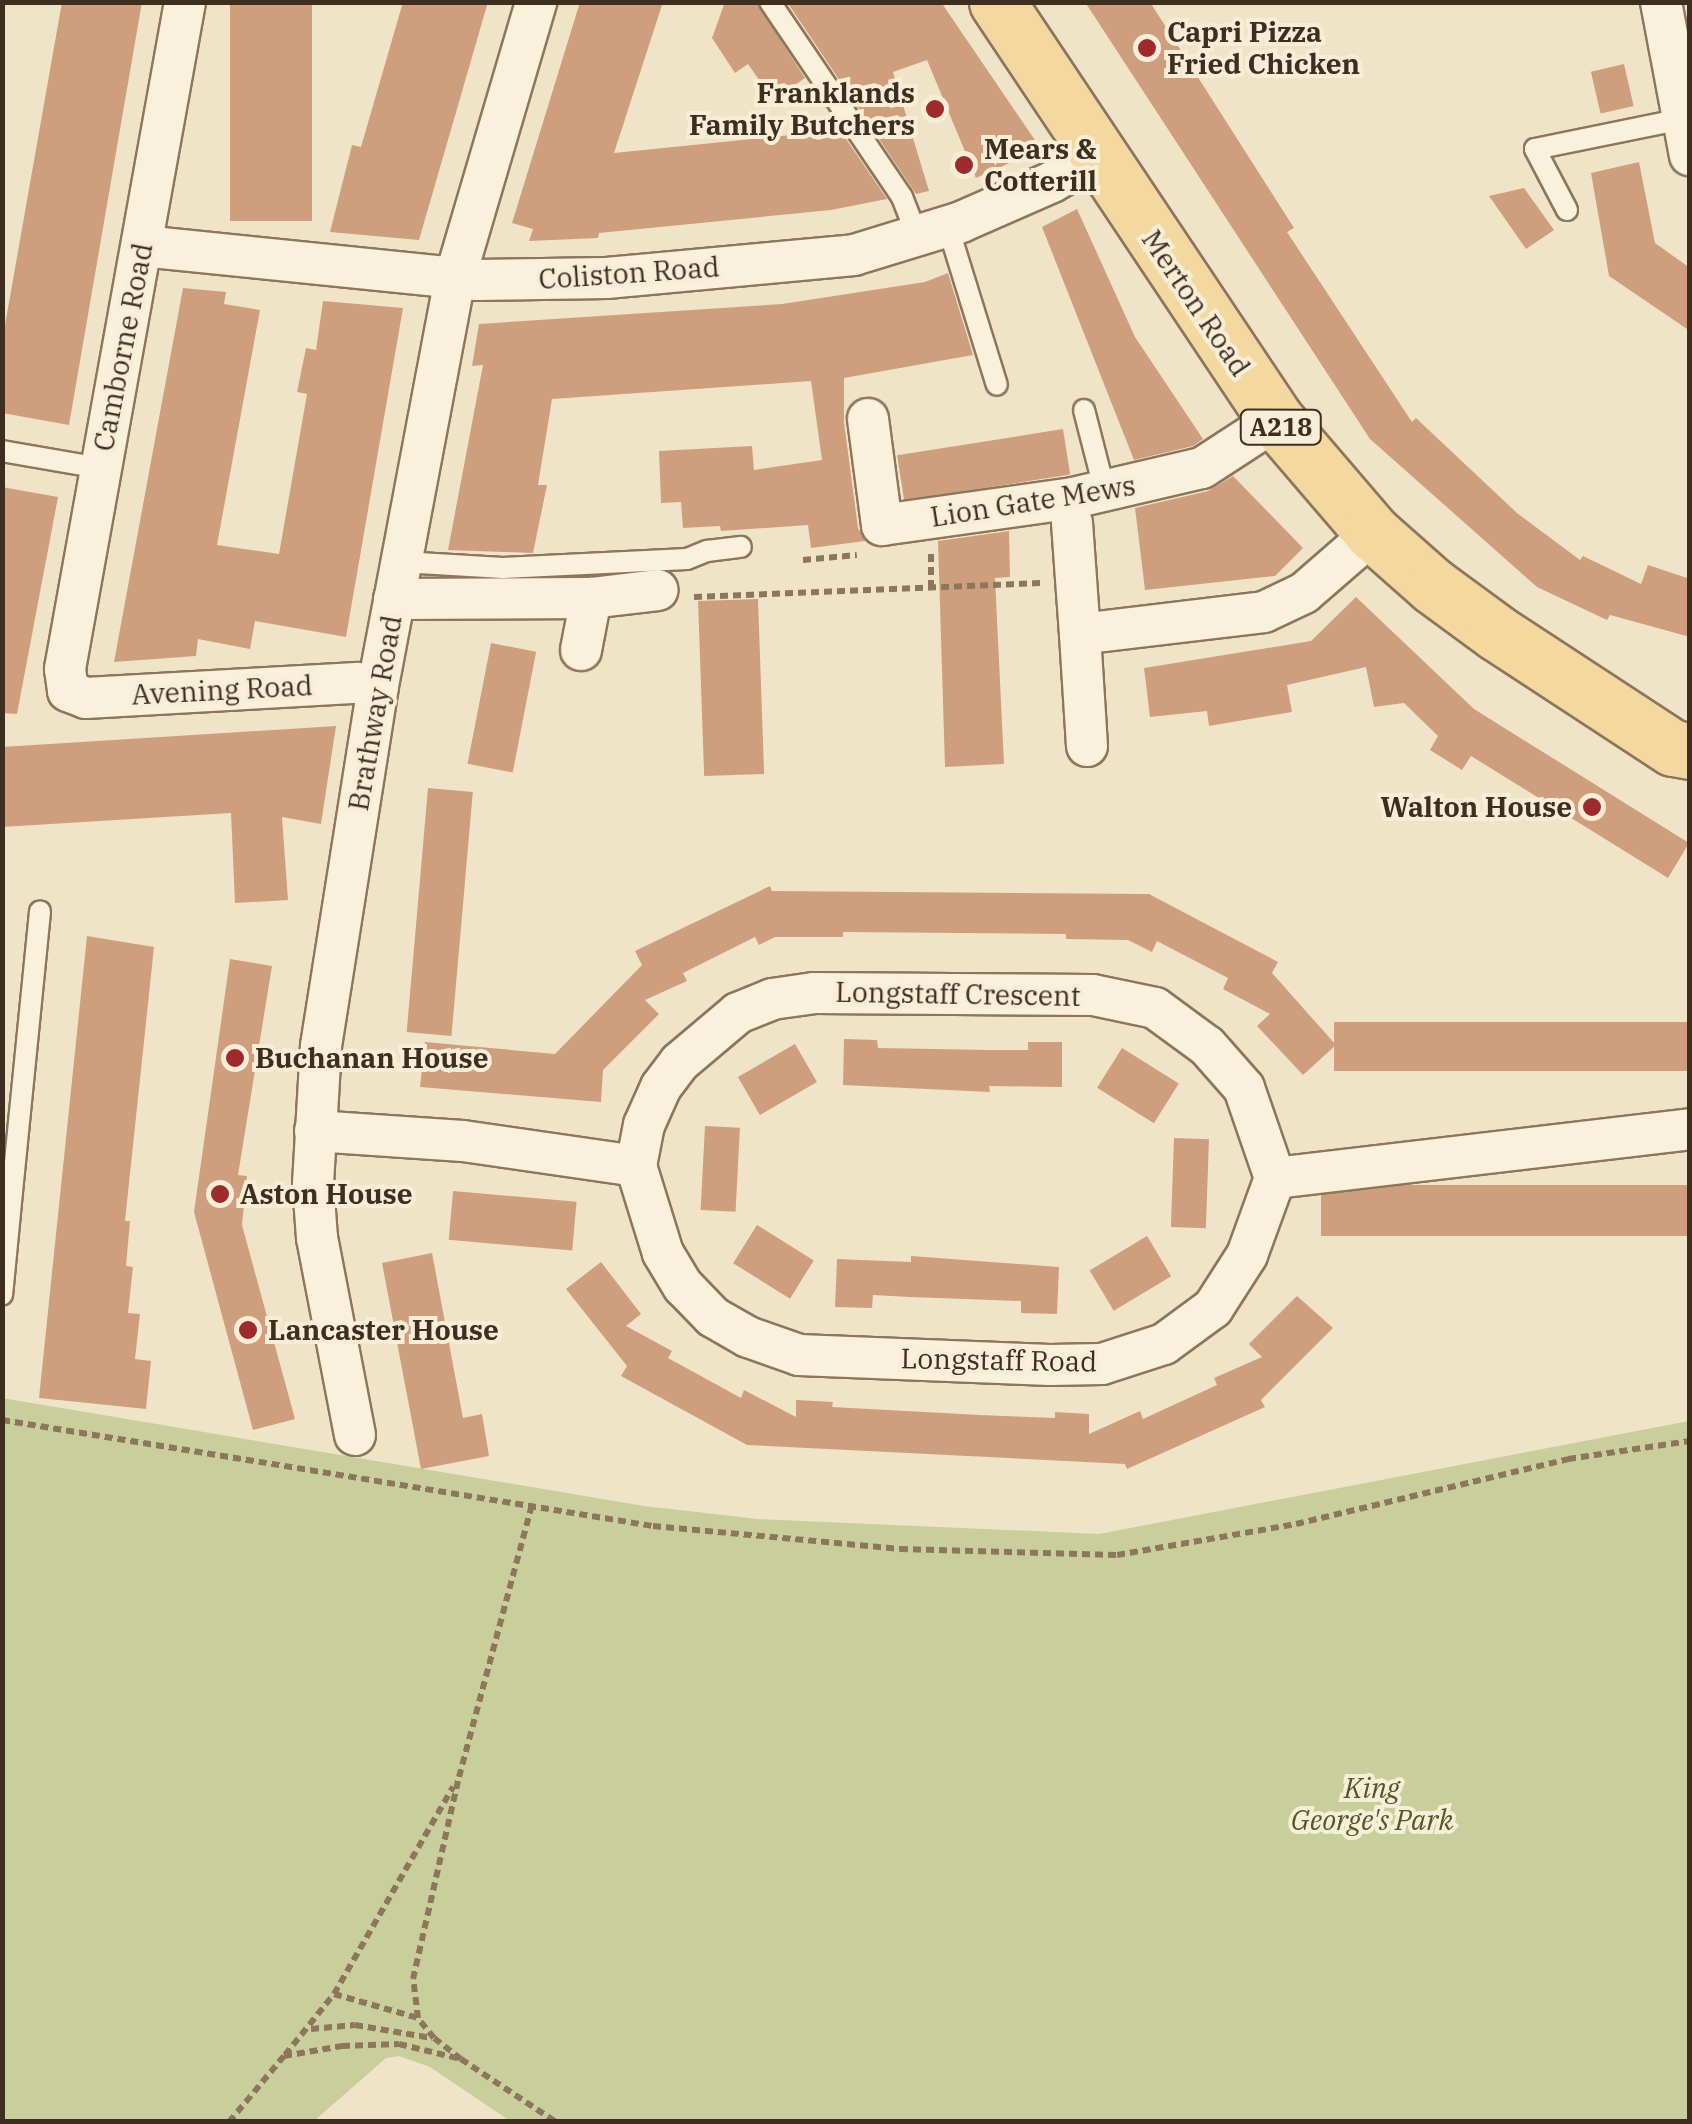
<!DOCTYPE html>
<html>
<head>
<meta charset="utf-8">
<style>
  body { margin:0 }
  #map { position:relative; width:1692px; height:2124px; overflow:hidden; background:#f0e4c8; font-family:"IBM Plex Serif",serif }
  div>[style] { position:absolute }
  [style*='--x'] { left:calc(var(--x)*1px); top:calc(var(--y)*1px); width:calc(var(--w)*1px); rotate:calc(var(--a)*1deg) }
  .green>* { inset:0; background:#c9cf9b }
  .building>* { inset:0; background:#cf9f7d; transform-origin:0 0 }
  .path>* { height:6px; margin-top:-3px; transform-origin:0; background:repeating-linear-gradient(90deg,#8d765c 0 8px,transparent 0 13px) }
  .roads { filter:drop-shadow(2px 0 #8d765c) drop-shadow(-2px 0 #8d765c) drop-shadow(0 2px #8d765c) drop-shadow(0 -2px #8d765c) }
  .service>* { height:20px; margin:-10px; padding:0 10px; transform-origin:10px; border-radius:10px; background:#faf1dc }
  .minor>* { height:40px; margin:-20px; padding:0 20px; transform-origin:20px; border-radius:20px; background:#faf1dc }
  .primary>* { height:55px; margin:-27.5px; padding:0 27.5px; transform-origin:27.5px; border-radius:27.5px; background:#f3d9a0 }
  .dots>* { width:28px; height:28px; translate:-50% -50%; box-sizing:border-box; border:5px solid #f7eed8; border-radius:50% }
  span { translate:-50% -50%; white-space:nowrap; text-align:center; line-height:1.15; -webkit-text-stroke:8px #f7eed8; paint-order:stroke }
  .shield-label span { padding:2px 8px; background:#f7eed8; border:2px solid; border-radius:8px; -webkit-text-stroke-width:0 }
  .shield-label { font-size:25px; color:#3d2e20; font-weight:700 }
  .poi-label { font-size:28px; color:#3d2e20; font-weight:700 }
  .left { translate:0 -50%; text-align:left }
  .right { translate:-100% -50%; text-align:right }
  .street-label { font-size:28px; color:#3d2e20 }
  .park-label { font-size:28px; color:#4d5a26; font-style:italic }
  .frame { position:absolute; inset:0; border:5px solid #3d2e20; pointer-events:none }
</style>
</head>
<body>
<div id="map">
  <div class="green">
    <div style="clip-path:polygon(2px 1398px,644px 1506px,758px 1519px,1099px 1534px,1689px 1421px,1689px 2121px,510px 2121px,430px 2067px,399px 2056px,386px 2058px,314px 2121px,3px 2121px)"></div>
  </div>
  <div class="building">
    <div style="clip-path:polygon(62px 2px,142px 2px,69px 425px,2px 413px,2px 342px)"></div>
    <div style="left:230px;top:2px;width:82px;height:219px"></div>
    <div style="clip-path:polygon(403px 2px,488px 2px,419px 240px,330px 232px,352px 145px,361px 147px)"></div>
    <div style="clip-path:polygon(580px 2px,663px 2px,614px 153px,840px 130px,887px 199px,831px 210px,599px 233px,598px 238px,529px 241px,533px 229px,512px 223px)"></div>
    <div style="clip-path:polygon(725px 2px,756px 2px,805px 78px,773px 100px,748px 64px,735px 73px,712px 38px)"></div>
    <div style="clip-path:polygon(787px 2px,941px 2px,1041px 149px,976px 178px,927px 60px,893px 72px,929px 191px,916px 194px)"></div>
    <div style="clip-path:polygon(1085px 2px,1150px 2px,1294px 228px,1287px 232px,1412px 422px,1416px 418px,1517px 513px,1580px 560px,1583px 556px,1641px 584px,1648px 565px,1690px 579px,1690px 637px,1610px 615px,1607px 620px,1537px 587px,1370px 439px)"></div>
    <div style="left:1624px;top:64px;width:43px;height:34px;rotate:77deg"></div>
    <div style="clip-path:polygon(1639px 162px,1655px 243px,1690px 268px,1690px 331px,1609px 276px,1591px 173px)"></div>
    <div style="clip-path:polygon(1524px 188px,1554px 230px,1526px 249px,1489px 196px)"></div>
    <div style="clip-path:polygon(1077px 209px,1135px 337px,1203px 439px,1193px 446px,1134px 460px,1042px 227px)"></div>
    <div style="clip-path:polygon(948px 273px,973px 355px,844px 378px,844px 422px,858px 528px,865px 541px,811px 548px,808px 525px,721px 531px,720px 526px,683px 528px,681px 502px,661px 503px,659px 451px,752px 446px,754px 470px,822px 460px,811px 381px,552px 399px,538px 485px,547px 485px,533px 553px,448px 550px,483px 365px,472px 366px,479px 324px,782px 304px,925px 282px)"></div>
    <div style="clip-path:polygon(183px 288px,226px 292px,224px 304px,260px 310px,217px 545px,279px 554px,307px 394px,297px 392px,306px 348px,316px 350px,323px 301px,403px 308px,346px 637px,255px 621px,250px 649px,198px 639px,196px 656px,114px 662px)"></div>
    <div style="left:1063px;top:429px;width:46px;height:168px;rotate:81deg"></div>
    <div style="clip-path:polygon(1233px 476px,1303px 548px,1275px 576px,1145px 590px,1135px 508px,1208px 491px)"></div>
    <div style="clip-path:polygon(2px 487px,58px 497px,17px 714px,2px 713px)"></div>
    <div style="clip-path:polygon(1009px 531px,1010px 577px,995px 578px,1004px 764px,945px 767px,938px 541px)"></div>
    <div style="clip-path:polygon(1356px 597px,1474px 709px,1689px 843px,1668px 878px,1471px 756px,1462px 770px,1430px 750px,1438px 736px,1404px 703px,1374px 707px,1366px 667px,1287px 685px,1292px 712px,1209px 726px,1207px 711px,1150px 717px,1144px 668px,1311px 641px)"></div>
    <div style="left:758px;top:599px;width:175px;height:60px;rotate:88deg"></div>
    <div style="left:491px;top:643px;width:46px;height:123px;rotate:11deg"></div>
    <div style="clip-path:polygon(336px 726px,321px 824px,282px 817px,288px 900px,235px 903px,231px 813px,2px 827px,2px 747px)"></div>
    <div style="left:428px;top:788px;width:45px;height:245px;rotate:5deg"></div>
    <div style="clip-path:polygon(770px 886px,772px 891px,1149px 894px,1278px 962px,1272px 973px,1336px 1045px,1303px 1075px,1257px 1026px,1270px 1014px,1223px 989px,1228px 978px,1157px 941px,1152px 952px,1128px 940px,1066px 939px,1066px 934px,843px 932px,843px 937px,775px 937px,759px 945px,755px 937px,683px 973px,687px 981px,645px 1000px,659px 1014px,603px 1070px,601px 1102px,420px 1087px,425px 1042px,555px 1054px,642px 965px,635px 951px)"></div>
    <div style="clip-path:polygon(87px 936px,154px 947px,125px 1221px,130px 1221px,126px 1266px,133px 1267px,128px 1313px,140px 1314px,135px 1359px,151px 1361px,146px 1409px,39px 1398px)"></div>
    <div style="clip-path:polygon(230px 959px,272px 966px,238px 1175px,247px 1176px,242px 1225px,295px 1419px,253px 1430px,194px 1212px)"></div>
    <div style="left:1690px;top:1022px;width:49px;height:356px;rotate:90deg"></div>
    <div style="clip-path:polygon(844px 1039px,877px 1040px,878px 1048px,990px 1050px,1028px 1050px,1028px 1042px,1062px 1042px,1062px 1087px,989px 1086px,990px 1092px,843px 1085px)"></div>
    <div style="left:795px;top:1044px;width:44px;height:66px;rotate:60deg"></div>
    <div style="left:1122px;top:1048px;width:67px;height:47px;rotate:32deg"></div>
    <div style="left:705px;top:1126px;width:35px;height:84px;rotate:3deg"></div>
    <div style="left:1174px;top:1138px;width:35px;height:89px;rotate:2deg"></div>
    <div style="left:1690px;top:1185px;width:51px;height:369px;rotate:90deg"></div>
    <div style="left:453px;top:1191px;width:124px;height:49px;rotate:5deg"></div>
    <div style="left:757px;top:1225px;width:67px;height:45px;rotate:32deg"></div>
    <div style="left:1147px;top:1236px;width:47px;height:67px;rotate:59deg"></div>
    <div style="clip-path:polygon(432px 1253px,463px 1418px,482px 1414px,489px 1456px,421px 1469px,382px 1263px)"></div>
    <div style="clip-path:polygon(911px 1256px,1059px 1267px,1057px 1314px,1021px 1313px,1021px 1301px,910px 1297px,873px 1295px,872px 1308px,835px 1307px,837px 1259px,911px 1262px)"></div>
    <div style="clip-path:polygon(601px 1262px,641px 1314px,626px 1326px,672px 1351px,668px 1358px,741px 1398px,744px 1390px,796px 1417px,796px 1400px,833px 1402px,832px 1407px,980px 1415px,1055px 1418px,1055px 1412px,1089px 1414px,1089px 1434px,1140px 1411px,1143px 1419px,1217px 1385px,1214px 1378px,1262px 1357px,1249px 1344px,1297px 1296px,1333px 1328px,1261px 1400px,1265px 1407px,1127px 1469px,1125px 1464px,747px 1445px,621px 1376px,627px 1366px,566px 1289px)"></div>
  </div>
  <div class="path">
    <div style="--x:931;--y:554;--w:32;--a:90"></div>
    <div style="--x:803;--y:560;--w:54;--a:-5.3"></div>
    <div style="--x:694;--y:597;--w:347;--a:-2.3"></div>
    <div style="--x:2;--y:1420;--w:660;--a:9.25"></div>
    <div style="--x:653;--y:1526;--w:248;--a:5.3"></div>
    <div style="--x:900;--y:1549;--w:217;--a:1.6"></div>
    <div style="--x:1117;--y:1555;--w:182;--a:-9.8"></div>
    <div style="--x:1296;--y:1524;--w:280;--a:-13.4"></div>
    <div style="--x:1568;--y:1459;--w:123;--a:-8.4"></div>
    <div style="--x:334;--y:1994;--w:87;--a:15.9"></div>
    <div style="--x:311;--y:2029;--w:44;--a:-5.2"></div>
    <div style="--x:355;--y:2025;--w:78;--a:9.6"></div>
    <div style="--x:285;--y:2055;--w:78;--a:-51.2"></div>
    <div style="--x:334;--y:1994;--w:239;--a:-60.1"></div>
    <div style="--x:461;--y:2059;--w:34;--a:-142"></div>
    <div style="--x:434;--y:2038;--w:26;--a:-129"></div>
    <div style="--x:418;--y:2018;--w:39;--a:-97"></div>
    <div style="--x:413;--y:1979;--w:207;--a:-77.2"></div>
    <div style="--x:459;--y:1777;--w:282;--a:-75"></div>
    <div style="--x:229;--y:2122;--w:86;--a:-50.2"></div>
    <div style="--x:284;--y:2056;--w:59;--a:-9.8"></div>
    <div style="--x:342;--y:2046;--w:57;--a:-2"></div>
    <div style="--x:399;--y:2044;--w:64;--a:13.6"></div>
    <div style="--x:461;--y:2059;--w:114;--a:33.6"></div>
  </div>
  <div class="roads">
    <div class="service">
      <div style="--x:770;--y:2;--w:235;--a:55.9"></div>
      <div style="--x:902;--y:197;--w:44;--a:68.7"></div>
      <div style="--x:1567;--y:210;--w:69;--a:-117.7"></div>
      <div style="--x:1535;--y:149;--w:156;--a:-11.5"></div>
      <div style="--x:948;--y:227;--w:165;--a:72.8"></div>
      <div style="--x:1084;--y:410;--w:85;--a:75.6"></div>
      <div style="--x:2;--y:451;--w:99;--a:9.8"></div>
      <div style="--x:402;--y:562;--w:101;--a:3.4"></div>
      <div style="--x:503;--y:568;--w:184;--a:-2.8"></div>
      <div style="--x:687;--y:559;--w:22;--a:-22"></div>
      <div style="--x:707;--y:551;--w:34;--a:-7"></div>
      <div style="--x:2;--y:1190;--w:10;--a:11"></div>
      <div style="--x:12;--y:1192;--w:103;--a:95.5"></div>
      <div style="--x:12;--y:1192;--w:282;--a:-84.3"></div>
    </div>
    <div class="minor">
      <div style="--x:185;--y:2;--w:678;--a:100.2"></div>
      <div style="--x:65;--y:669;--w:22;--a:82"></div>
      <div style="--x:68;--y:691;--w:19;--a:21"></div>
      <div style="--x:86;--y:698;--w:271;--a:-3.2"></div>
      <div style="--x:357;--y:683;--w:21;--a:8"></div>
      <div style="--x:1661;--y:2;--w:156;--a:79.3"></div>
      <div style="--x:142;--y:246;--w:337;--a:5.8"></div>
      <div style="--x:477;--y:280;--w:130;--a:-0.9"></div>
      <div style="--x:607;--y:278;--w:248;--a:-5.3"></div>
      <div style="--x:854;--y:255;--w:112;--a:-17.1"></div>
      <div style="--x:961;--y:222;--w:99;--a:-23.7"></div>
      <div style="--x:1052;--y:182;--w:52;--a:-30"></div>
      <div style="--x:868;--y:419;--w:107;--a:82.5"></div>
      <div style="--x:882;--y:525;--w:193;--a:-8"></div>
      <div style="--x:1073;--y:498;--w:132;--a:-13.1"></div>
      <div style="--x:1202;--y:468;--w:88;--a:-33"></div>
      <div style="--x:1072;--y:523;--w:111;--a:85.9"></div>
      <div style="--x:394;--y:599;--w:197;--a:-0.3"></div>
      <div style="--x:591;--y:598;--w:67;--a:-6.8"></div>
      <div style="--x:581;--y:650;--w:53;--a:-79.1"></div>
      <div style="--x:1087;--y:746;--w:112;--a:-93.6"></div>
      <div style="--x:1080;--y:634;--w:185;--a:-6.8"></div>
      <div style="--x:1264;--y:612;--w:44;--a:-25.4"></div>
      <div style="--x:1304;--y:593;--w:91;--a:-41"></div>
      <div style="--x:315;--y:1131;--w:148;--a:3.9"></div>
      <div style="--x:463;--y:1141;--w:175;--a:8.2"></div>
      <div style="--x:636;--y:1166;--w:91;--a:72.8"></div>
      <div style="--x:663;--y:1253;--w:39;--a:59"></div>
      <div style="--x:683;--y:1286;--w:43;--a:45.9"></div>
      <div style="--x:713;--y:1317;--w:40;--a:29.7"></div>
      <div style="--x:748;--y:1337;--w:54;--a:19.4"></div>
      <div style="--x:799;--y:1355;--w:251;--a:2.3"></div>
      <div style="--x:1050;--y:1365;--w:52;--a:-1.1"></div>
      <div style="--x:1102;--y:1364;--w:65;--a:-17.9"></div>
      <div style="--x:1164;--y:1344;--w:61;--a:-36.3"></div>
      <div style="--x:1213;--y:1308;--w:63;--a:-57.3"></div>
      <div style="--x:1247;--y:1255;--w:82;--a:-70"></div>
      <div style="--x:1275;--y:1178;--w:418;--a:-6.7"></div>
      <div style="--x:636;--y:1166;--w:42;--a:-79"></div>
      <div style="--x:644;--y:1125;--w:42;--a:-65.9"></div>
      <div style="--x:661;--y:1087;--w:31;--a:-53"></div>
      <div style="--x:680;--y:1062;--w:76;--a:-40.2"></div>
      <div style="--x:738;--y:1013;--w:37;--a:-22"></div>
      <div style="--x:772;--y:999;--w:42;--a:-8.1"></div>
      <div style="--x:814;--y:993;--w:279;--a:0.4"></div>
      <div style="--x:1093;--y:995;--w:63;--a:11.8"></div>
      <div style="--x:1155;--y:1008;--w:64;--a:36.2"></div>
      <div style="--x:1207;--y:1046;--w:56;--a:48.6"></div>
      <div style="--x:1244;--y:1088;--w:95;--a:71"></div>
      <div style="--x:355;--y:1435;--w:201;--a:-100.9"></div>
      <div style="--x:317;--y:1238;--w:54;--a:-94.2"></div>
      <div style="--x:313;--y:1184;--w:138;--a:-86.7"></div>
      <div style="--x:321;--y:1046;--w:364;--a:-81"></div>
      <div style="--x:378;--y:686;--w:415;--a:-79.3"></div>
      <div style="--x:455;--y:278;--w:288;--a:-73.6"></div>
    </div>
    <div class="primary">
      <div style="--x:997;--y:2;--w:503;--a:56.28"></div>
      <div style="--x:1276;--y:420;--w:149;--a:49.4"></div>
      <div style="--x:1373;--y:533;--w:80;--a:41.5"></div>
      <div style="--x:1433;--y:586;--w:79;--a:36.3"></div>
      <div style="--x:1497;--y:633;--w:210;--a:33.2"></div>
      <div style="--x:1673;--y:748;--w:17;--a:10"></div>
    </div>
  </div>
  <div class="dots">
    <div style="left:1147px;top:48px;background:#9e2a2b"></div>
    <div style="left:935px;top:109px;background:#9e2a2b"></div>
    <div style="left:964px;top:165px;background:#9e2a2b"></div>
    <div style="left:1592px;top:807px;background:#9e2a2b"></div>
    <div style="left:235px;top:1058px;background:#9e2a2b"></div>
    <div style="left:220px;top:1194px;background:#9e2a2b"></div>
    <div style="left:248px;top:1330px;background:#9e2a2b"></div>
  </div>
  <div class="shield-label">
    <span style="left:1281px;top:427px">A218</span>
  </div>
  <div class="poi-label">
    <span class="left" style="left:1167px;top:48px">Capri Pizza<br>Fried Chicken</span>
    <span class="right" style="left:915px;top:109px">Franklands<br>Family Butchers</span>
    <span class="left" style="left:984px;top:165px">Mears &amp;<br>Cotterill</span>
    <span class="right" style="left:1572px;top:807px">Walton House</span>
    <span class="left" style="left:255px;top:1058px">Buchanan House</span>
    <span class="left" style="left:240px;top:1194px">Aston House</span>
    <span class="left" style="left:268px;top:1330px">Lancaster House</span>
  </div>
  <div class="street-label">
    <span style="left:629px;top:273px;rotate:-4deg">Coliston Road</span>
    <span style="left:1196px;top:303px;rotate:56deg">Merton Road</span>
    <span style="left:123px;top:347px;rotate:-79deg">Camborne Road</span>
    <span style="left:1033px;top:501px;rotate:-9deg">Lion Gate Mews</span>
    <span style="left:222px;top:690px;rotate:-3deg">Avening Road</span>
    <span style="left:375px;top:713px;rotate:-80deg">Brathway Road</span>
    <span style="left:958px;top:994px;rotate:1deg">Longstaff Crescent</span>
    <span style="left:999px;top:1360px;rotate:1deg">Longstaff Road</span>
  </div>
  <div class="park-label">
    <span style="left:1372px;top:1804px">King<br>George's Park</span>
  </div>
  <div class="frame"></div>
</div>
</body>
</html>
